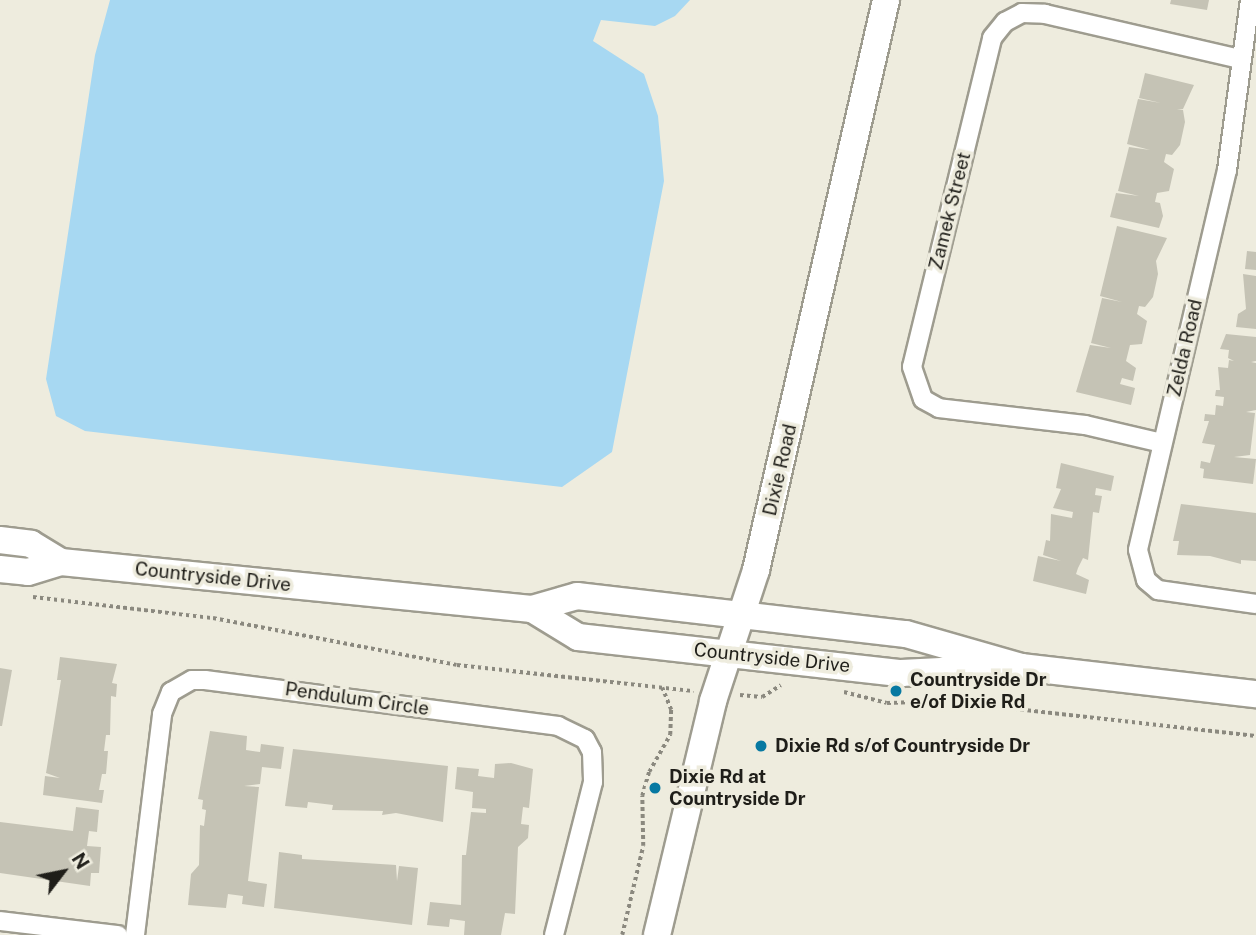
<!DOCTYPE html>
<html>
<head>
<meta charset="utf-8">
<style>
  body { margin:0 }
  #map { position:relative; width:1256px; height:935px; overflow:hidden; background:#eeecde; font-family:"Public Sans",sans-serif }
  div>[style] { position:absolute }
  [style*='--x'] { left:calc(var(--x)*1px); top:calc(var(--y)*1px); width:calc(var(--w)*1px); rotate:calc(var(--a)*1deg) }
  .water>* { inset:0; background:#a7d8f2 }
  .building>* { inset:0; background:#c5c3b5 }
  .path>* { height:3.5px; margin-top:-1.75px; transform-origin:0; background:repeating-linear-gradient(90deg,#8b897f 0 3.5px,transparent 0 7px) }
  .roads { filter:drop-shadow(2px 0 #9e9c8f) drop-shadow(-2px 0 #9e9c8f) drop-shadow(0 2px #9e9c8f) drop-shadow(0 -2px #9e9c8f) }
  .minor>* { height:18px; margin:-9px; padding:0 9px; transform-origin:9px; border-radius:9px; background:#fff }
  .secondary>* { height:26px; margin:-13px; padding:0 13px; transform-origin:13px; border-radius:13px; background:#fff }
  .dots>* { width:19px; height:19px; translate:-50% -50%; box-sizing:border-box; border:4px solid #eeecde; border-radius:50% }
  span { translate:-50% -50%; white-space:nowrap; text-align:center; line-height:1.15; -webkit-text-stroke:7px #eeecde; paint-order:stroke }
  .street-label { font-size:19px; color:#1f1e19 }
  .poi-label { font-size:19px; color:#1f1e19; font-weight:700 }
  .left { translate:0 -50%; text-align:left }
  .north { position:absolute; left:28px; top:837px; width:70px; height:70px; -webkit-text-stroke:5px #eeecde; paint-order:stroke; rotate:58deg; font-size:19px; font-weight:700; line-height:28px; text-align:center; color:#1f1e19 }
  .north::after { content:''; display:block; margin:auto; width:24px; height:32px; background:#1f1e19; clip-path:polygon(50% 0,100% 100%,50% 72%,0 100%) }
</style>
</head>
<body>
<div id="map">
  <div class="water">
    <div style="clip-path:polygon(110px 0,690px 0,675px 16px,655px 26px,601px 20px,593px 41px,644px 74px,658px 116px,664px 181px,612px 452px,562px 487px,85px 431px,56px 416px,46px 379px,95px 55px)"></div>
  </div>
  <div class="building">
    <div style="clip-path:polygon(1171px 0,1209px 0,1207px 10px,1170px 4px)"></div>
    <div style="clip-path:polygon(1145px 73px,1194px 85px,1183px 109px,1177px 109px,1183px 110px,1185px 122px,1180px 145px,1172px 155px,1166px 154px,1164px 162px,1174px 169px,1169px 191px,1157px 193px,1155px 202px,1160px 203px,1163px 216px,1159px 228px,1110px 217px,1116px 193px,1139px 196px,1118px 191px,1129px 147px,1150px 150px,1127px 144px,1138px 99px,1161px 103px,1139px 98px)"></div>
    <div style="clip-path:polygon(1117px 226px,1167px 238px,1156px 261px,1158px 274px,1153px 297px,1145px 307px,1139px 306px,1137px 314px,1147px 321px,1142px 344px,1130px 345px,1126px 361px,1136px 368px,1133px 381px,1122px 378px,1120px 384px,1135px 388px,1131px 405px,1076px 392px,1090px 345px,1111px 348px,1091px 343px,1102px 298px,1122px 302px,1100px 296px)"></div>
    <div style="clip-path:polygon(1247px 251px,1256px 252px,1256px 270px,1245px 269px)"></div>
    <div style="clip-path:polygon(1243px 274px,1256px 276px,1256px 329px,1236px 327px,1238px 314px,1246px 309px)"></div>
    <div style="clip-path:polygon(1226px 334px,1256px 337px,1256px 361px,1251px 362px,1256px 363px,1256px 410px,1246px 412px,1255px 413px,1250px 455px,1234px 457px,1256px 459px,1253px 484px,1203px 478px,1204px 469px,1200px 468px,1201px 461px,1210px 463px,1215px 445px,1202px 443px,1209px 421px,1204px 421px,1205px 414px,1215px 415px,1216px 405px,1223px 406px,1224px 397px,1215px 396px,1216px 390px,1220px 390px,1218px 367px,1228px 368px,1229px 360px,1234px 361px,1228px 358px,1229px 350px,1220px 349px)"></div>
    <div style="clip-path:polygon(1061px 463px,1114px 476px,1111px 491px,1096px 488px,1095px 495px,1102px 496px,1099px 513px,1093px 512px,1088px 560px,1083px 558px,1078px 568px,1076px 574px,1089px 580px,1086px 594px,1033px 581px,1038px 556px,1061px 561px,1043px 555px,1046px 540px,1050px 541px,1051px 514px,1072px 518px,1073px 512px,1053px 508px,1061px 489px,1056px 488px)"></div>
    <div style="clip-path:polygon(1181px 504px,1256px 513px,1256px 561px,1241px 560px,1241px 564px,1210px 556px,1177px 555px,1179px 541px,1173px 541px)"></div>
    <div style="clip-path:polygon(60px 657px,117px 664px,112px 683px,117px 684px,116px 697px,111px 696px,110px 735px,106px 735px,104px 751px,108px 751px,106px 774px,102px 774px,99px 790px,104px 790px,102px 803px,43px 795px,45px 776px,60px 778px,46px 773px,61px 680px,57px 680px)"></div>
    <div style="clip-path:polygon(0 668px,12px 670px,2px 726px,0 726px)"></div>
    <div style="clip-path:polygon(210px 731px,247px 736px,246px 750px,260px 752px,261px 744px,284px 747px,281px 769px,262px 767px,260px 784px,244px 786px,259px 787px,248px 881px,267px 884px,264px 907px,242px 904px,243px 896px,228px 894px,226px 908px,188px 905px,191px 874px,199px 865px,200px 825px,204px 826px,206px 810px,202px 809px,203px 800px,198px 799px)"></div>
    <div style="clip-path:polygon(293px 749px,448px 766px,443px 822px,396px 813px,382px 815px,383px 811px,332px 810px,333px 805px,308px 802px,307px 808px,285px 806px)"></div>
    <div style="clip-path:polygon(511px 763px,533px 769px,529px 808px,523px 807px,521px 824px,529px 825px,528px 838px,518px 847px,515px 914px,505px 913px,501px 935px,464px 935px,465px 921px,450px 919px,449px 927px,427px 925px,430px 902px,461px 905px,462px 855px,466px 855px,471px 812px,486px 813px,486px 809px,472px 808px,473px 792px,455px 789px,457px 767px,479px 769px,478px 776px,494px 778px,495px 764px)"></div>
    <div style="clip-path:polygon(76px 807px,99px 810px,97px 832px,89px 831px,87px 846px,101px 847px,99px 873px,91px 873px,90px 886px,0 873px,0 822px,73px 831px)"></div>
    <div style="clip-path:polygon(279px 852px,302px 855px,302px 859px,396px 865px,397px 881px,399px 866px,418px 868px,412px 925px,274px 908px)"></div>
  </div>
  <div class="path">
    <div style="--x:33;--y:597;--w:181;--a:6.7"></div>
    <div style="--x:213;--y:618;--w:248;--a:10.9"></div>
    <div style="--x:457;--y:665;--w:238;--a:6.3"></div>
    <div style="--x:844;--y:692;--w:44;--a:14.3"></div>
    <div style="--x:887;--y:703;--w:57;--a:-2"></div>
    <div style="--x:944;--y:701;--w:314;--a:6.4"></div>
    <div style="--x:740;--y:695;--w:22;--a:5"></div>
    <div style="--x:762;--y:697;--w:22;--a:-32"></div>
    <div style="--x:622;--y:935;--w:91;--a:-76.7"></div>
    <div style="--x:643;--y:846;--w:50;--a:-91.1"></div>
    <div style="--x:642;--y:796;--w:25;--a:-74"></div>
    <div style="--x:649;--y:772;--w:43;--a:-60.4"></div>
    <div style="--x:670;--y:735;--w:25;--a:-88"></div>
    <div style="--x:671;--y:710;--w:24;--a:-112"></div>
  </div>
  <div class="roads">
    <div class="minor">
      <div style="--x:1250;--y:0;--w:172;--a:97.7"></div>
      <div style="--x:1227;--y:170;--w:390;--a:103.2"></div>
      <div style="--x:1138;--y:550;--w:31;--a:75"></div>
      <div style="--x:1146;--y:580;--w:16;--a:40"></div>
      <div style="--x:1158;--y:590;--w:99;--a:8.1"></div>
      <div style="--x:1162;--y:443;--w:79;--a:-166.8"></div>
      <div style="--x:1085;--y:425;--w:147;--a:-173.4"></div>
      <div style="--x:939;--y:408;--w:18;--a:-151"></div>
      <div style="--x:923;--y:399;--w:34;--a:-109"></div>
      <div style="--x:912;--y:367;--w:339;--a:-76.3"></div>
      <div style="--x:992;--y:38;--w:21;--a:-51"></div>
      <div style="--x:1005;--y:22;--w:19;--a:-28"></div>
      <div style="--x:1022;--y:13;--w:23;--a:2"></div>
      <div style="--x:1045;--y:14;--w:200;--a:13"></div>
      <div style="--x:0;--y:921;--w:119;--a:6.8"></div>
      <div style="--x:135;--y:935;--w:223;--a:-83"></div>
      <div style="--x:162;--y:714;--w:24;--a:-68"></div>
      <div style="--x:171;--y:692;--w:24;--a:-30"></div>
      <div style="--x:192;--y:680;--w:13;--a:0"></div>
      <div style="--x:205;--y:680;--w:356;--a:7.4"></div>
      <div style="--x:558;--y:726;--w:30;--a:26"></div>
      <div style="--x:585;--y:739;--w:15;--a:62"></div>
      <div style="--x:592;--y:752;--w:30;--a:88"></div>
      <div style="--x:593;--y:782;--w:158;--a:104.3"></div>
    </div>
    <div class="secondary">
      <div style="--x:0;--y:540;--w:31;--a:7"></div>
      <div style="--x:31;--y:544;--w:35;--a:31"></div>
      <div style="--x:0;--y:569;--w:28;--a:6"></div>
      <div style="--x:28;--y:572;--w:34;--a:-17"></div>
      <div style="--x:61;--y:562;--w:473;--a:5.7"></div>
      <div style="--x:532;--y:609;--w:47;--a:-16.1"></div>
      <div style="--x:577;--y:596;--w:331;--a:6.6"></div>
      <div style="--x:906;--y:634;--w:120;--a:16"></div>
      <div style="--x:532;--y:609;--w:54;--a:31.3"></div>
      <div style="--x:578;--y:637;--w:325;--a:6.4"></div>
      <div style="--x:901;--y:673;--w:120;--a:-2.9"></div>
      <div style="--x:1021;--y:667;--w:237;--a:6.6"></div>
      <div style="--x:657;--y:935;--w:241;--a:-76.5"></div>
      <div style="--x:713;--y:701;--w:138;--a:-71.8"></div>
      <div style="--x:756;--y:570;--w:585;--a:-77.15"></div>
    </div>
  </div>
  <div class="dots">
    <div style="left:896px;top:691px;background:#0779a2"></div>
    <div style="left:761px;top:746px;background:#0779a2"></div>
    <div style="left:655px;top:788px;background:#0779a2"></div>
  </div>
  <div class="street-label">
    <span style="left:950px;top:211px;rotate:-76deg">Zamek Street</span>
    <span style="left:1185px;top:348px;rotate:-77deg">Zelda Road</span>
    <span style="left:780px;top:470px;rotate:-77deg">Dixie Road</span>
    <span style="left:213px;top:577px;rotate:6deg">Countryside Drive</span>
    <span style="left:772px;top:658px;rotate:6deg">Countryside Drive</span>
    <span style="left:357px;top:699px;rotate:8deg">Pendulum Circle</span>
  </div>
  <div class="poi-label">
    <span class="left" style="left:910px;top:691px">Countryside Dr<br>e/of Dixie Rd</span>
    <span class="left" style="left:775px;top:746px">Dixie Rd s/of Countryside Dr</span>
    <span class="left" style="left:669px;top:788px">Dixie Rd at<br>Countryside Dr</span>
  </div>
  <div class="north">N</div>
</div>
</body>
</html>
